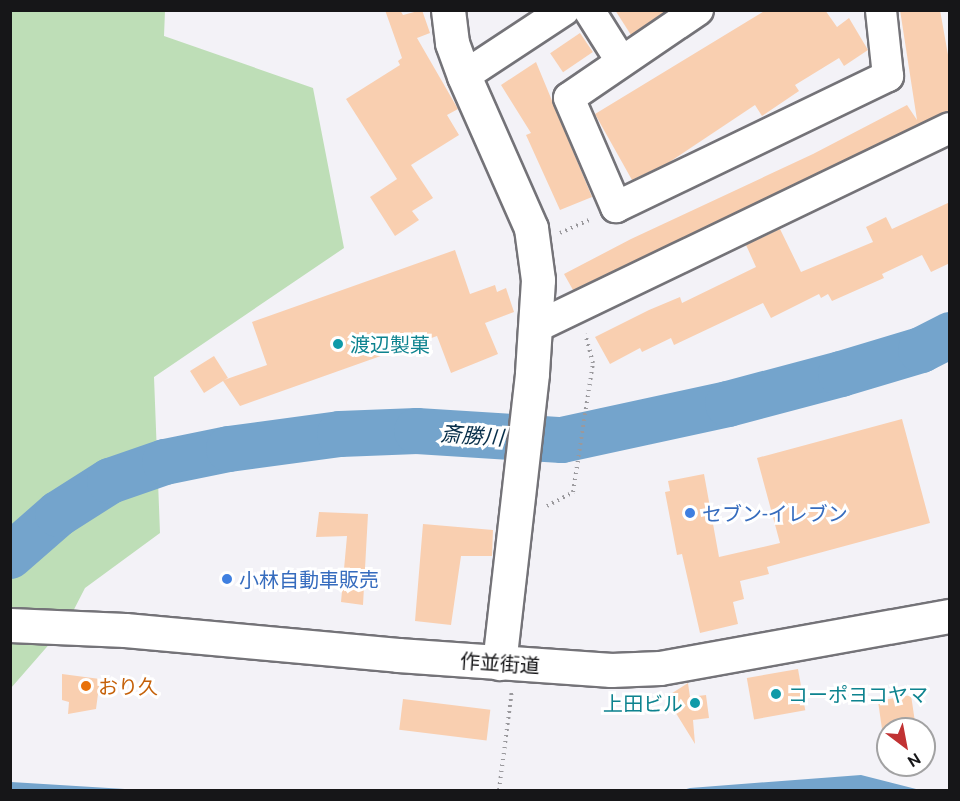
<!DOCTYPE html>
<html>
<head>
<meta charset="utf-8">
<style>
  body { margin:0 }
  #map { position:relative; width:960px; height:801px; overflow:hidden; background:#f3f2f7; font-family:Ubuntu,"Noto Sans JP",sans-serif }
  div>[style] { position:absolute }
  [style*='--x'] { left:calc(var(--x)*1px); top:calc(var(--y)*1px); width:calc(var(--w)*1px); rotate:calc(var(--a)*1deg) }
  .green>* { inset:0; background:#bedeb7 }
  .water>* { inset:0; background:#74a4cc }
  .river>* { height:46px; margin:-23px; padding:0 23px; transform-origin:23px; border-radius:23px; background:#74a4cc }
  .building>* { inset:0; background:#f9cfb0; transform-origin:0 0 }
  .path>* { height:4px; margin-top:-2px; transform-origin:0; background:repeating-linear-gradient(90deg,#9a999d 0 1.5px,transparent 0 6px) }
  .roads { filter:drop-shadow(2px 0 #747378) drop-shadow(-2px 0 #747378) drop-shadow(0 2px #747378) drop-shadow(0 -2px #747378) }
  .street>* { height:30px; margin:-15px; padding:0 15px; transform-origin:15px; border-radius:15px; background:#fff }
  .secondary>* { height:33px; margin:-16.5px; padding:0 16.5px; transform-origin:16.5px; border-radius:16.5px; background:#fff }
  .dots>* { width:16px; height:16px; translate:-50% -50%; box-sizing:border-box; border:3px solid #fff; border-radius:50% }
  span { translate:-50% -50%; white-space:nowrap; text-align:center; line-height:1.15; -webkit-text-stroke:6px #fff; paint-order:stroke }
  .culture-label { font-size:20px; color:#0d838f }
  .left { translate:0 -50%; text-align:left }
  .right { translate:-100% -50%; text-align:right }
  .shop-label { font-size:20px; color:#366cbe }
  .street-label { font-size:20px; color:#161618 }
  .food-label { font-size:20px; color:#c56008 }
  .water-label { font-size:21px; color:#072e49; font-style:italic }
  .frame { position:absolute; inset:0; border:12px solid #161618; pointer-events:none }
  .north { position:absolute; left:876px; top:717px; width:60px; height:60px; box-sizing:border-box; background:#fff; border:2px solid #a2a2a3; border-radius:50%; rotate:148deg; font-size:16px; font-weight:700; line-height:24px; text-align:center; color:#161618 }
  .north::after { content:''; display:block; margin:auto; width:21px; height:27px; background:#c13233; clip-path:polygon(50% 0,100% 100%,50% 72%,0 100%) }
</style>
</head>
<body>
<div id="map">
  <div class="green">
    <div style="clip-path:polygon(11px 11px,165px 11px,164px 36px,313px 88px,344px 248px,154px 377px,160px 533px,85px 588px,66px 625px,11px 688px)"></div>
  </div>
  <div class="water">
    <div style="clip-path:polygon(861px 775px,920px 790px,683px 790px,690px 788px)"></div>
    <div style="clip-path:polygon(11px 782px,141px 790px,11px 790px)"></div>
  </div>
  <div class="river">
    <div style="--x:10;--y:556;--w:64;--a:-41.2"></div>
    <div style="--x:58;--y:514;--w:62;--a:-32.4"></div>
    <div style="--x:110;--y:481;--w:58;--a:-19.1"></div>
    <div style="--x:165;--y:462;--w:65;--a:-11.5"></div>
    <div style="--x:229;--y:449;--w:112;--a:-7.7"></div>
    <div style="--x:340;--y:434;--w:77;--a:-2.2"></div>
    <div style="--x:417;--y:431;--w:145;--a:3.6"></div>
    <div style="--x:562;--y:440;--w:170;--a:-12.2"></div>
    <div style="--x:728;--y:404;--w:117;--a:-14.9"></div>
    <div style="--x:841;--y:374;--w:84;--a:-16.7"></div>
    <div style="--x:921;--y:350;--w:33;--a:-27"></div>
  </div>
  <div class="building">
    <div style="clip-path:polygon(385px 10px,400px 10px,403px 15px,422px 10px,430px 33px,417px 38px,458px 109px,447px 115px,459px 135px,411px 165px,433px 198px,412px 211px,419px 220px,395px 236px,370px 197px,397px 179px,346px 99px,400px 65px,398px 61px,402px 58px)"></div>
    <div style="clip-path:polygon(615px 10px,667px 10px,631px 35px)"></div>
    <div style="clip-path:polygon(766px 10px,825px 10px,837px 27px,849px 18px,868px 50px,844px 66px,839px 58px,795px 85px,799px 91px,762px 116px,755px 105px,668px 163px,632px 180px,595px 114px)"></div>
    <div style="clip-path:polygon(900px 10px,940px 10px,950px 66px,950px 110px,573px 290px,564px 274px,631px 239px,813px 154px,907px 105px,917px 120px)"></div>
    <div style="left:580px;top:33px;width:23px;height:36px;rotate:56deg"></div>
    <div style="clip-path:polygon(536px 62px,592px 197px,560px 210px,526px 135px,531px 133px,501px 85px)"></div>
    <div style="clip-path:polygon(950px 202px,950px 263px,931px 272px,922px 255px,882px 274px,884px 278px,832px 301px,828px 294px,821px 298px,819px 294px,771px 318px,763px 303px,674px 345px,671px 338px,642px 352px,640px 348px,610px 364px,595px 337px,649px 310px,680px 297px,682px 303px,756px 267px,746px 245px,780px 229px,801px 272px,873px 242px,866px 227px,886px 217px,892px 229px)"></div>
    <div style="clip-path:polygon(455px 250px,470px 294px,495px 285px,497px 292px,506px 288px,514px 312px,485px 323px,498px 354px,451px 373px,437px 336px,240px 406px,223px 381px,204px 393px,190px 371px,214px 356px,228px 378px,224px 380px,267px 365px,252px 322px)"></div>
    <div style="clip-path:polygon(902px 419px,930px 523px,767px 567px,769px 574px,740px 581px,744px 599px,733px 602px,738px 624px,700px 633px,682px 554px,677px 555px,665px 492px,670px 491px,668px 481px,704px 474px,719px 557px,780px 543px,757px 458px)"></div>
    <div style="clip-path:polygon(319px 512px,368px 514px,363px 605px,341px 602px,347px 536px,316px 537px)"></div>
    <div style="clip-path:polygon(423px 524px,493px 530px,492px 556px,461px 556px,451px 625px,415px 621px)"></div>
    <div style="left:798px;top:669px;width:42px;height:52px;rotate:80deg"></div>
    <div style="clip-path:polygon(62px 674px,100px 679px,96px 709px,68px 714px,69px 702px,62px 700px)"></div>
    <div style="clip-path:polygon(688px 683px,690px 697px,706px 695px,709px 718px,693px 720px,695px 744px,666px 697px)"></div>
    <div style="clip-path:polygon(911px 695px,916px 729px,882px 729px,878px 701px)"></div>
    <div style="left:403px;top:699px;width:88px;height:31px;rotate:7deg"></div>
  </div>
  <div class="path">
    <div style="--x:560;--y:233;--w:34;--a:-24"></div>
    <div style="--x:547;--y:506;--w:30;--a:-28"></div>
    <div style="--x:573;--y:492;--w:131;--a:-81.2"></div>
    <div style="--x:593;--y:363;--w:30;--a:-105"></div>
    <div style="--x:499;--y:790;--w:101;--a:-82.6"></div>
  </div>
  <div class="roads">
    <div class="street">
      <div style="--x:589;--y:10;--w:60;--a:57.9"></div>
      <div style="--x:698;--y:10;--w:156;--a:145.7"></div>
      <div style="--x:569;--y:98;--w:119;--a:66.7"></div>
      <div style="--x:616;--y:207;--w:302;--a:-25.7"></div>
      <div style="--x:888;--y:76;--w:66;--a:-96.1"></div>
      <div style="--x:464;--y:76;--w:120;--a:-33.4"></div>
      <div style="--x:536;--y:327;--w:459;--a:-25.7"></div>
    </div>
    <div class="secondary">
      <div style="--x:448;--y:10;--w:33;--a:83"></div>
      <div style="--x:452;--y:43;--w:35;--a:70"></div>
      <div style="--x:464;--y:76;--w:166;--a:66.2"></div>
      <div style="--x:531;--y:228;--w:52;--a:82.3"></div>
      <div style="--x:538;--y:280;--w:94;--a:93.7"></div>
      <div style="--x:532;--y:374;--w:291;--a:96.5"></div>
      <div style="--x:10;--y:625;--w:115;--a:2.5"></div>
      <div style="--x:125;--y:630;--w:274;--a:5.2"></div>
      <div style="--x:398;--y:655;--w:214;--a:4"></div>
      <div style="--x:611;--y:670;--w:49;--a:-2.3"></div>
      <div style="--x:660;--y:668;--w:295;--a:-10.2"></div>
    </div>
  </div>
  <div class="dots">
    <div style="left:338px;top:344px;background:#0f9aa8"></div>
    <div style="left:690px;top:513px;background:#3f7fe0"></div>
    <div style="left:227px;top:579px;background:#3f7fe0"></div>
    <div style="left:86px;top:686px;background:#e8710a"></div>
    <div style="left:776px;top:694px;background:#0f9aa8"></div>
    <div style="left:695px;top:703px;background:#0f9aa8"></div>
  </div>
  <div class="culture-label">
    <span class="left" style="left:350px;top:344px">渡辺製菓</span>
    <span class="left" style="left:788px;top:694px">コーポヨコヤマ</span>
    <span class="right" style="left:683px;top:703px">上田ビル</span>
  </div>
  <div class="shop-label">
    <span class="left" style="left:702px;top:513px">セブン-イレブン</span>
    <span class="left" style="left:239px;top:579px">小林自動車販売</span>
  </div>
  <div class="street-label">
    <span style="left:500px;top:663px;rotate:4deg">作並街道</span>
  </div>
  <div class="food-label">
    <span class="left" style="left:98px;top:686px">おり久</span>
  </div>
  <div class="water-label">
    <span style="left:472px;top:435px;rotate:4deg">斎勝川</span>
  </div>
  <div class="frame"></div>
  <div class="north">N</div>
</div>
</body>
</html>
